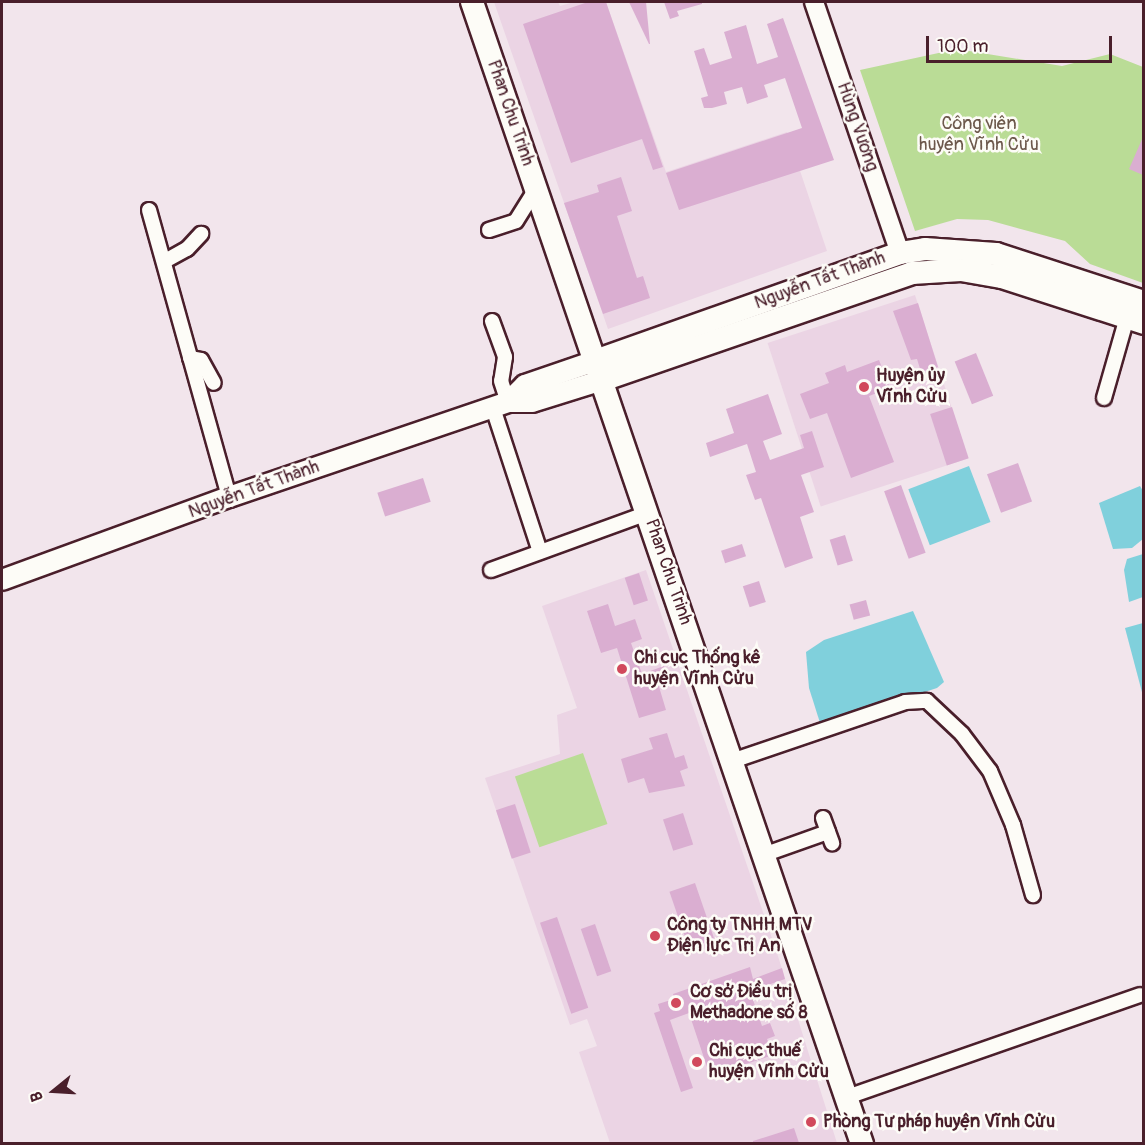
<!DOCTYPE html>
<html>
<head>
<meta charset="utf-8">
<style>
  body { margin:0 }
  #map { position:relative; width:1145px; height:1145px; overflow:hidden; background:#f2e5ec; font-family:Pangolin,sans-serif }
  div>[style] { position:absolute }
  [style*='--x'] { left:calc(var(--x)*1px); top:calc(var(--y)*1px); width:calc(var(--w)*1px); rotate:calc(var(--a)*1deg) }
  .built>* { inset:0; background:#ebd4e4; transform-origin:0 0 }
  .green>* { inset:0; background:#badc96; transform-origin:0 0 }
  .water>* { inset:0; background:#80d0dc; transform-origin:0 0 }
  .building>* { inset:0; background:#daaed1; transform-origin:0 0 }
  .roads { filter:drop-shadow(2px 0 #4a1f2b) drop-shadow(-2px 0 #4a1f2b) drop-shadow(0 2px #4a1f2b) drop-shadow(0 -2px #4a1f2b) }
  .minor>* { height:14px; margin:-7px; padding:0 7px; transform-origin:7px; border-radius:7px; background:#fdfcf7 }
  .tertiary>* { height:18px; margin:-9px; padding:0 9px; transform-origin:9px; border-radius:9px; background:#fdfcf7 }
  .secondary>* { height:20px; margin:-10px; padding:0 10px; transform-origin:10px; border-radius:10px; background:#fdfcf7 }
  .primary>* { height:22px; margin:-11px; padding:0 11px; transform-origin:11px; border-radius:11px; background:#fdfcf7 }
  .dots>* { width:16px; height:16px; translate:-50% -50%; box-sizing:border-box; border:3px solid #fdfcf7; border-radius:50% }
  span { translate:-50% -50%; white-space:nowrap; text-align:center; line-height:1.15; -webkit-text-stroke:5px #fdfcf7; paint-order:stroke }
  .street-label { font-size:18px; color:#4a1f2b }
  .park-label { font-size:18px; color:#6c584b }
  .poi-label { font-size:18px; color:#4a1f2b; font-weight:700 }
  .left { translate:0 -50%; text-align:left }
  .frame { position:absolute; inset:0; border:3px solid #4a1f2b; pointer-events:none }
  .north { position:absolute; left:24px; top:1061px; width:60px; height:60px; -webkit-text-stroke:4px #fdfcf7; paint-order:stroke; rotate:252deg; font-size:16px; font-weight:700; line-height:24px; text-align:center; color:#4a1f2b }
  .north::after { content:''; display:block; margin:auto; width:21px; height:27px; background:#4a1f2b; clip-path:polygon(50% 0,100% 100%,50% 72%,0 100%) }
  .scale { position:absolute; left:926px; top:36px; width:186px; height:27px; box-sizing:border-box; border:3px solid #4a1f2b; border-top:0; padding-left:8px; font-size:18px; line-height:21px; white-space:nowrap; color:#4a1f2b; -webkit-text-stroke:4px #fdfcf7; paint-order:stroke }
</style>
</head>
<body>
<div id="map">
  <div class="built">
    <div style="clip-path:polygon(494px 2px,558px 2px,560px 6px,574px 2px,606px 2px,666px 172px,787px 132px,827px 251px,608px 329px)"></div>
    <div style="left:915px;top:295px;width:172px;height:155px;rotate:72deg"></div>
    <div style="clip-path:polygon(646px 570px,777px 953px,837px 1143px,610px 1143px,579px 1052px,597px 1046px,587px 1019px,570px 1025px,485px 778px,560px 754px,557px 715px,577px 708px,542px 606px)"></div>
  </div>
  <div class="green">
    <div style="clip-path:polygon(957px 49px,1062px 66px,1110px 54px,1143px 67px,1143px 283px,1090px 264px,1065px 241px,988px 220px,957px 219px,915px 231px,860px 70px)"></div>
    <div style="left:583px;top:753px;width:75px;height:72px;rotate:71deg"></div>
  </div>
  <div class="water">
    <div style="left:969px;top:466px;width:60px;height:65px;rotate:69deg"></div>
    <div style="clip-path:polygon(1140px 486px,1143px 491px,1143px 539px,1132px 548px,1113px 549px,1099px 503px)"></div>
    <div style="clip-path:polygon(1143px 554px,1143px 597px,1129px 602px,1124px 570px,1127px 559px)"></div>
    <div style="clip-path:polygon(913px 611px,944px 682px,937px 688px,821px 726px,809px 688px,806px 652px,824px 640px)"></div>
    <div style="clip-path:polygon(1143px 623px,1144px 623px,1143px 696px,1125px 628px)"></div>
  </div>
  <div class="building">
    <div style="clip-path:polygon(588px 2px,606px 2px,663px 167px,653px 170px,642px 139px,571px 163px,523px 24px)"></div>
    <div style="clip-path:polygon(629px 2px,646px 2px,650px 44px,649px 44px)"></div>
    <div style="clip-path:polygon(664px 2px,702px 2px,702px 4px,677px 11px,679px 16px,670px 19px)"></div>
    <div style="clip-path:polygon(783px 18px,834px 160px,679px 210px,666px 173px,802px 128px,785px 78px,764px 85px,768px 97px,747px 104px,742px 87px,724px 92px,727px 104px,712px 108px,704px 108px,701px 98px,708px 96px,694px 51px,704px 48px,710px 65px,732px 58px,724px 32px,746px 25px,757px 64px,778px 57px,767px 24px)"></div>
    <div style="clip-path:polygon(1143px 137px,1143px 175px,1129px 169px)"></div>
    <div style="clip-path:polygon(621px 177px,632px 211px,617px 216px,637px 278px,643px 276px,650px 298px,603px 314px,564px 203px,599px 192px,597px 185px)"></div>
    <div style="clip-path:polygon(918px 303px,938px 367px,921px 372px,917px 359px,911px 360px,893px 311px)"></div>
    <div style="left:976px;top:353px;width:46px;height:23px;rotate:68deg"></div>
    <div style="clip-path:polygon(879px 360px,890px 388px,869px 396px,894px 462px,851px 478px,827px 413px,810px 419px,800px 394px,829px 383px,825px 373px,845px 365px,847px 372px)"></div>
    <div style="clip-path:polygon(768px 394px,782px 434px,763px 441px,770px 460px,804px 448px,800px 435px,812px 431px,824px 467px,801px 475px,814px 512px,800px 517px,813px 558px,785px 568px,761px 498px,755px 500px,746px 475px,756px 472px,747px 444px,710px 457px,706px 443px,734px 433px,726px 409px)"></div>
    <div style="left:952px;top:407px;width:54px;height:23px;rotate:72deg"></div>
    <div style="left:1018px;top:463px;width:41px;height:33px;rotate:70deg"></div>
    <div style="left:423px;top:478px;width:25px;height:48px;rotate:72deg"></div>
    <div style="left:901px;top:485px;width:72px;height:18px;rotate:70deg"></div>
    <div style="left:845px;top:535px;width:27px;height:16px;rotate:73deg"></div>
    <div style="left:742px;top:544px;width:13px;height:22px;rotate:72deg"></div>
    <div style="left:639px;top:573px;width:29px;height:15px;rotate:72deg"></div>
    <div style="left:759px;top:581px;width:22px;height:17px;rotate:72deg"></div>
    <div style="left:866px;top:600px;width:16px;height:17px;rotate:75deg"></div>
    <div style="clip-path:polygon(608px 604px,615px 626px,635px 619px,642px 639px,631px 643px,642px 674px,664px 666px,667px 676px,657px 680px,666px 710px,639px 718px,617px 648px,601px 653px,587px 611px)"></div>
    <div style="clip-path:polygon(667px 733px,675px 758px,684px 755px,688px 768px,680px 771px,685px 786px,649px 793px,644px 778px,628px 783px,621px 759px,653px 749px,649px 738px)"></div>
    <div style="left:515px;top:804px;width:51px;height:20px;rotate:72deg"></div>
    <div style="left:683px;top:813px;width:33px;height:21px;rotate:72deg"></div>
    <div style="left:695px;top:883px;width:65px;height:27px;rotate:71deg"></div>
    <div style="left:557px;top:917px;width:96px;height:18px;rotate:71deg"></div>
    <div style="left:595px;top:924px;width:50px;height:15px;rotate:71deg"></div>
    <div style="clip-path:polygon(750px 967px,753px 979px,782px 968px,785px 979px,750px 991px,762px 1026px,770px 1023px,775px 1036px,767px 1039px,773px 1055px,710px 1076px,689px 1013px,670px 1020px,693px 1088px,681px 1092px,654px 1013px,660px 1011px,658px 1004px,674px 999px,673px 994px)"></div>
    <div style="clip-path:polygon(794px 1128px,799px 1143px,753px 1143px,753px 1141px)"></div>
  </div>
  <div class="roads">
    <div class="minor">
      <div style="--x:149;--y:210;--w:298;--a:74.4"></div>
      <div style="--x:489;--y:230;--w:28;--a:-18"></div>
      <div style="--x:516;--y:221;--w:38;--a:-58"></div>
      <div style="--x:165;--y:261;--w:25;--a:-29"></div>
      <div style="--x:187;--y:249;--w:21;--a:-47"></div>
      <div style="--x:492;--y:321;--w:38;--a:70"></div>
      <div style="--x:505;--y:357;--w:24;--a:99"></div>
      <div style="--x:501;--y:381;--w:22;--a:72"></div>
      <div style="--x:190;--y:358;--w:11;--a:10"></div>
      <div style="--x:201;--y:360;--w:26;--a:61"></div>
      <div style="--x:1104;--y:398;--w:84;--a:-74.1"></div>
      <div style="--x:493;--y:408;--w:151;--a:71.9"></div>
      <div style="--x:491;--y:570;--w:167;--a:-20"></div>
      <div style="--x:732;--y:761;--w:183;--a:-18.8"></div>
      <div style="--x:905;--y:702;--w:22;--a:-3"></div>
      <div style="--x:927;--y:701;--w:48;--a:43.3"></div>
      <div style="--x:962;--y:734;--w:46;--a:52.9"></div>
      <div style="--x:990;--y:771;--w:59;--a:66.9"></div>
      <div style="--x:1013;--y:825;--w:73;--a:74.1"></div>
      <div style="--x:823;--y:818;--w:27;--a:70"></div>
      <div style="--x:763;--y:855;--w:69;--a:-19.5"></div>
      <div style="--x:847;--y:1097;--w:310;--a:-19.2"></div>
    </div>
    <div class="tertiary">
      <div style="--x:814;--y:2;--w:265;--a:71.1"></div>
    </div>
    <div class="secondary">
      <div style="--x:508;--y:402;--w:24;--a:-45"></div>
      <div style="--x:525;--y:385;--w:74;--a:-18.9"></div>
      <div style="--x:2;--y:580;--w:242;--a:-20.1"></div>
      <div style="--x:229;--y:497;--w:295;--a:-18.8"></div>
      <div style="--x:508;--y:402;--w:24;--a:0"></div>
      <div style="--x:532;--y:402;--w:73;--a:-17.4"></div>
    </div>
    <div class="primary">
      <div style="--x:472;--y:2;--w:1207;--a:71.14"></div>
      <div style="--x:595;--y:361;--w:324;--a:-19.5"></div>
      <div style="--x:900;--y:253;--w:25;--a:-9"></div>
      <div style="--x:925;--y:249;--w:71;--a:4"></div>
      <div style="--x:996;--y:254;--w:156;--a:18"></div>
      <div style="--x:602;--y:380;--w:328;--a:-19"></div>
      <div style="--x:912;--y:273;--w:49;--a:-3.5"></div>
      <div style="--x:961;--y:270;--w:42;--a:9.7"></div>
      <div style="--x:1002;--y:277;--w:149;--a:17.9"></div>
    </div>
  </div>
  <div class="dots">
    <div style="left:864px;top:387px;background:#d1495b"></div>
    <div style="left:622px;top:669px;background:#d1495b"></div>
    <div style="left:655px;top:936px;background:#d1495b"></div>
    <div style="left:676px;top:1003px;background:#d1495b"></div>
    <div style="left:697px;top:1062px;background:#d1495b"></div>
    <div style="left:811px;top:1122px;background:#d1495b"></div>
  </div>
  <div class="street-label">
    <span style="left:510px;top:113px;rotate:71deg">Phan Chu Trinh</span>
    <span style="left:857px;top:127px;rotate:71deg">Hùng Vương</span>
    <span style="left:820px;top:281px;rotate:-20deg">Nguyễn Tất Thành</span>
    <span style="left:254px;top:490px;rotate:-20deg">Nguyễn Tất Thành</span>
    <span style="left:668px;top:572px;rotate:71deg">Phan Chu Trinh</span>
  </div>
  <div class="park-label">
    <span style="left:979px;top:135px">Công viên<br>huyện Vĩnh Cửu</span>
  </div>
  <div class="poi-label">
    <span class="left" style="left:876px;top:387px">Huyện ủy<br>Vĩnh Cửu</span>
    <span class="left" style="left:634px;top:669px">Chi cục Thống kê<br>huyện Vĩnh Cửu</span>
    <span class="left" style="left:667px;top:936px">Công ty TNHH MTV<br>Điện lực Trị An</span>
    <span class="left" style="left:690px;top:1003px">Cơ sở Điều trị<br>Methadone số 8</span>
    <span class="left" style="left:709px;top:1062px">Chi cục thuế<br>huyện Vĩnh Cửu</span>
    <span class="left" style="left:823px;top:1122px">Phòng Tư pháp huyện Vĩnh Cửu</span>
  </div>
  <div class="frame"></div>
  <div class="north">B</div>
  <div class="scale">100 m</div>
</div>
</body>
</html>
